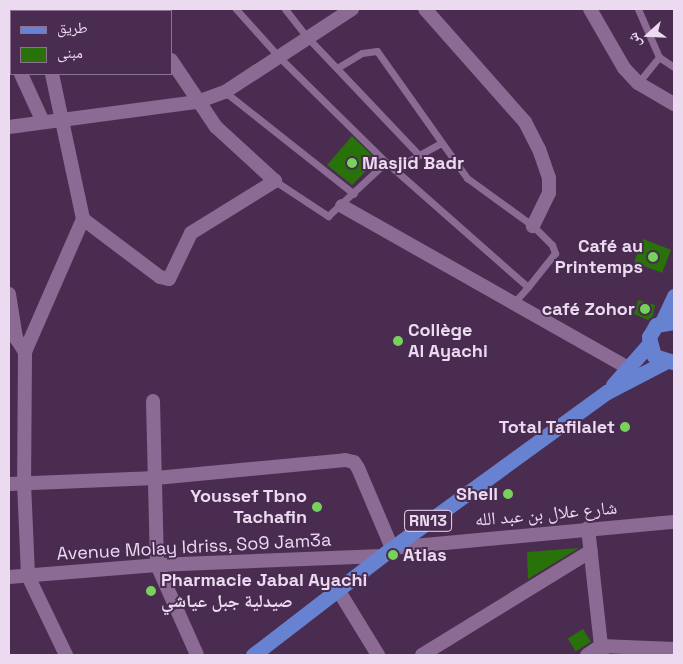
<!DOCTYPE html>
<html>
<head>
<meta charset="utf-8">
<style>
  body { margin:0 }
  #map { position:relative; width:683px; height:664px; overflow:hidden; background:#492c50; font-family:"Space Grotesk","Noto Naskh Arabic",sans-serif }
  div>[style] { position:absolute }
  .building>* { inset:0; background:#297109; transform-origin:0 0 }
  .service>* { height:7px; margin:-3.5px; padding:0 3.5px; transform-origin:3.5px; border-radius:3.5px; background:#8b6b93 }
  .minor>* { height:14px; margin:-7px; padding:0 7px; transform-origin:7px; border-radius:7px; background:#8b6b93 }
  .primary>* { height:15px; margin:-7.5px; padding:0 7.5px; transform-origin:7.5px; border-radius:7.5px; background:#6782d1 }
  .dots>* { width:14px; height:14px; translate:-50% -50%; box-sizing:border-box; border:2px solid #492c50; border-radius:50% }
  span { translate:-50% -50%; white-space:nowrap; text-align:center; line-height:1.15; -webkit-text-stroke:4px #492c50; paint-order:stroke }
  .shield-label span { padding:1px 4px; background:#492c50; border:1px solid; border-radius:4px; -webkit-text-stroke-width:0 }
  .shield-label { font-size:16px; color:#ebdaf0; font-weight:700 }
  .poi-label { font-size:18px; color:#ebdaf0; font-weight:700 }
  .left { translate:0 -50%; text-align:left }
  .right { translate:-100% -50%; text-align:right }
  .street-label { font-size:18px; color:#ebdaf0 }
  .frame { position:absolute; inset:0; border:10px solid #ebdaf0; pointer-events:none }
  .legend { position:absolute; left:10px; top:10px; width:162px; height:65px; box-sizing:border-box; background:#492c50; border:1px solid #8a7290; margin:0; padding:6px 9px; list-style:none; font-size:15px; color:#ebdaf0 }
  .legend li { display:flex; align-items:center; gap:10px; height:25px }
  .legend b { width:25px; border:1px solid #8a7290 }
  .north { position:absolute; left:623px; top:10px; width:50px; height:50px; -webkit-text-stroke:4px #492c50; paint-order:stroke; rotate:250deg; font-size:14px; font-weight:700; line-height:20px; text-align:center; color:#ebdaf0 }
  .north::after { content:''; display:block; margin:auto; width:18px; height:22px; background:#ebdaf0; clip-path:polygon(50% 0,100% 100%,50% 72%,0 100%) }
</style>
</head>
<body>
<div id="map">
  <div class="building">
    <div style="clip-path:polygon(352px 136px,377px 160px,352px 185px,327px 165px)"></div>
    <div style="left:643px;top:239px;width:30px;height:25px;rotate:21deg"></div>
    <div style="clip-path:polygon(638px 300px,655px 305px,653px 316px,648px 320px,634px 314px)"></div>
    <div style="clip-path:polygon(579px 548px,528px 579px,527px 552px)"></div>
    <div style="left:583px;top:629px;width:15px;height:18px;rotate:58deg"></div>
  </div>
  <div class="service">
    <div style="left:236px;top:9px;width:64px;rotate:48.1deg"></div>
    <div style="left:279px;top:57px;width:150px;rotate:44.5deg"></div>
    <div style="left:386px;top:162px;width:189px;rotate:41.4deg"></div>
    <div style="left:528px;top:287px;width:24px;rotate:132deg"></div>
    <div style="left:285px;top:9px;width:37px;rotate:52deg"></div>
    <div style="left:308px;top:38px;width:161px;rotate:46.5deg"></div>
    <div style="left:638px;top:9px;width:52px;rotate:66.4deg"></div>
    <div style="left:659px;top:57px;width:18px;rotate:34deg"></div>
    <div style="left:106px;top:11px;width:4px;rotate:-27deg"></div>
    <div style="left:337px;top:68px;width:29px;rotate:-31deg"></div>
    <div style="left:362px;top:53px;width:15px;rotate:-8deg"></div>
    <div style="left:377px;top:51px;width:156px;rotate:54.7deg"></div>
    <div style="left:467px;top:178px;width:82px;rotate:36deg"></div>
    <div style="left:533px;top:226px;width:27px;rotate:45deg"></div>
    <div style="left:552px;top:245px;width:9px;rotate:69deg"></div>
    <div style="left:555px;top:253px;width:43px;rotate:128.5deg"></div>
    <div style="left:638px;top:83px;width:33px;rotate:-51deg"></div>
    <div style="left:225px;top:92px;width:164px;rotate:38.3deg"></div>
    <div style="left:394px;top:169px;width:54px;rotate:-29deg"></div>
    <div style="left:275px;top:181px;width:64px;rotate:33.4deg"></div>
    <div style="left:328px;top:216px;width:79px;rotate:-43deg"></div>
  </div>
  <div class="minor">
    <div style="left:35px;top:9px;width:2px;rotate:90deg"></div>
    <div style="left:140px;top:9px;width:2px;rotate:63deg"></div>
    <div style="left:425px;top:9px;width:151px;rotate:48.5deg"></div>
    <div style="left:525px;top:122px;width:30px;rotate:63deg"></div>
    <div style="left:539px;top:149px;width:31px;rotate:71deg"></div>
    <div style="left:549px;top:178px;width:15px;rotate:90deg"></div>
    <div style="left:549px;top:193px;width:37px;rotate:116deg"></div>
    <div style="left:590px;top:9px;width:68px;rotate:60deg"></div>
    <div style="left:624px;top:68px;width:21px;rotate:47deg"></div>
    <div style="left:638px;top:83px;width:42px;rotate:30.3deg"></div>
    <div style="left:9px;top:47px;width:6px;rotate:72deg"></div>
    <div style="left:21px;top:74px;width:53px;rotate:65.4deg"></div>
    <div style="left:52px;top:74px;width:148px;rotate:77.9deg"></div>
    <div style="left:83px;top:219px;width:145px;rotate:113.6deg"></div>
    <div style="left:25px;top:352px;width:131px;rotate:90.4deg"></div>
    <div style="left:24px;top:483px;width:93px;rotate:87.5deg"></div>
    <div style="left:28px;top:576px;width:88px;rotate:64.3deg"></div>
    <div style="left:9px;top:127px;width:190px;rotate:-7.6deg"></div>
    <div style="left:197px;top:102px;width:30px;rotate:-20deg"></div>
    <div style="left:225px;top:92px;width:152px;rotate:-33.2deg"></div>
    <div style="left:342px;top:206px;width:329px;rotate:29.5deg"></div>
    <div style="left:83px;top:219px;width:96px;rotate:37deg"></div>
    <div style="left:160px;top:277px;width:9px;rotate:13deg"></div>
    <div style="left:169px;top:279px;width:51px;rotate:-64.4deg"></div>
    <div style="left:191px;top:233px;width:99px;rotate:-31.8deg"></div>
    <div style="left:275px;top:181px;width:80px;rotate:-137.5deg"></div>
    <div style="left:216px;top:127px;width:81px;rotate:-123.9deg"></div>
    <div style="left:9px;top:294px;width:45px;rotate:81deg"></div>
    <div style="left:16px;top:338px;width:17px;rotate:57deg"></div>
    <div style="left:153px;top:401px;width:164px;rotate:88.6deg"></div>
    <div style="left:157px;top:565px;width:98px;rotate:66deg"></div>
    <div style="left:9px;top:484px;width:147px;rotate:-2.3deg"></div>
    <div style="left:156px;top:478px;width:190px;rotate:-5.4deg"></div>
    <div style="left:345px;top:460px;width:9px;rotate:13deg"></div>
    <div style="left:354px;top:462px;width:7px;rotate:56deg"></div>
    <div style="left:358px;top:468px;width:87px;rotate:67deg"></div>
    <div style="left:392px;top:548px;width:283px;rotate:-5.3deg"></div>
    <div style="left:588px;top:528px;width:128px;rotate:83.7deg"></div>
    <div style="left:9px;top:577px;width:148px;rotate:-4.6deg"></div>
    <div style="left:157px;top:565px;width:225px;rotate:-2.3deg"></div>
    <div style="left:337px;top:588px;width:79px;rotate:58.5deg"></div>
    <div style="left:422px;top:655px;width:198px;rotate:-31.6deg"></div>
    <div style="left:587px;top:655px;width:17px;rotate:-33deg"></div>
    <div style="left:601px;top:646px;width:73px;rotate:2.4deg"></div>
  </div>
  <div class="primary">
    <div style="left:662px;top:322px;width:29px;rotate:-65deg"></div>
    <div style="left:673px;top:362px;width:20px;rotate:-162deg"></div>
    <div style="left:654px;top:356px;width:20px;rotate:-105deg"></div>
    <div style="left:649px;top:337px;width:14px;rotate:-60deg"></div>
    <div style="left:656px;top:325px;width:18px;rotate:-9deg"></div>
    <div style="left:613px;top:385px;width:55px;rotate:-48.7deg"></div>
    <div style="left:253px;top:655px;width:175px;rotate:-37.6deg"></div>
    <div style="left:392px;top:548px;width:266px;rotate:-36deg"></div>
    <div style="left:607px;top:392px;width:65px;rotate:-27.3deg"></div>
  </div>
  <div class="dots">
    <div style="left:352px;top:163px;background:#76d25a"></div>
    <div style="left:653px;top:257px;background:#76d25a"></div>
    <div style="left:645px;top:309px;background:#76d25a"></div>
    <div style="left:398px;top:341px;background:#76d25a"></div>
    <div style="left:625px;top:427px;background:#76d25a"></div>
    <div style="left:508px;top:494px;background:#76d25a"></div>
    <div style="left:317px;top:507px;background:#76d25a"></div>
    <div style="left:393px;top:555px;background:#76d25a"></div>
    <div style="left:151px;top:591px;background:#76d25a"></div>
  </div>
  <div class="shield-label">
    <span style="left:428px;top:521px">RN13</span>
  </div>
  <div class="poi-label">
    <span class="left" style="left:362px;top:163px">Masjid Badr</span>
    <span class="right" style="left:643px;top:257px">Café au<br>Printemps</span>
    <span class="right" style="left:635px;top:309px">café Zohor</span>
    <span class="left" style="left:408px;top:341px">Collège<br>Al Ayachi</span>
    <span class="right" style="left:615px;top:427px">Total Tafilalet</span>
    <span class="right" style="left:498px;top:494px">Shell</span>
    <span class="right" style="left:307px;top:507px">Youssef Tbno<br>Tachafin</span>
    <span class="left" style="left:403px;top:555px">Atlas</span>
    <span class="left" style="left:161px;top:591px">Pharmacie Jabal Ayachi<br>صيدلية جبل عياشي</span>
  </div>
  <div class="street-label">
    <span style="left:546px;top:514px;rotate:-5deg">شارع علال بن عبد الله</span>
    <span style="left:194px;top:547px;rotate:-3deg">Avenue Molay Idriss, So9 Jam3a</span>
  </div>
  <div class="frame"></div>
  <ul class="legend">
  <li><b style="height:6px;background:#6782d1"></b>طريق</li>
  <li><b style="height:14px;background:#297109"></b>مبنى</li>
  </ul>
  <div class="north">ش</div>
</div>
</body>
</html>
